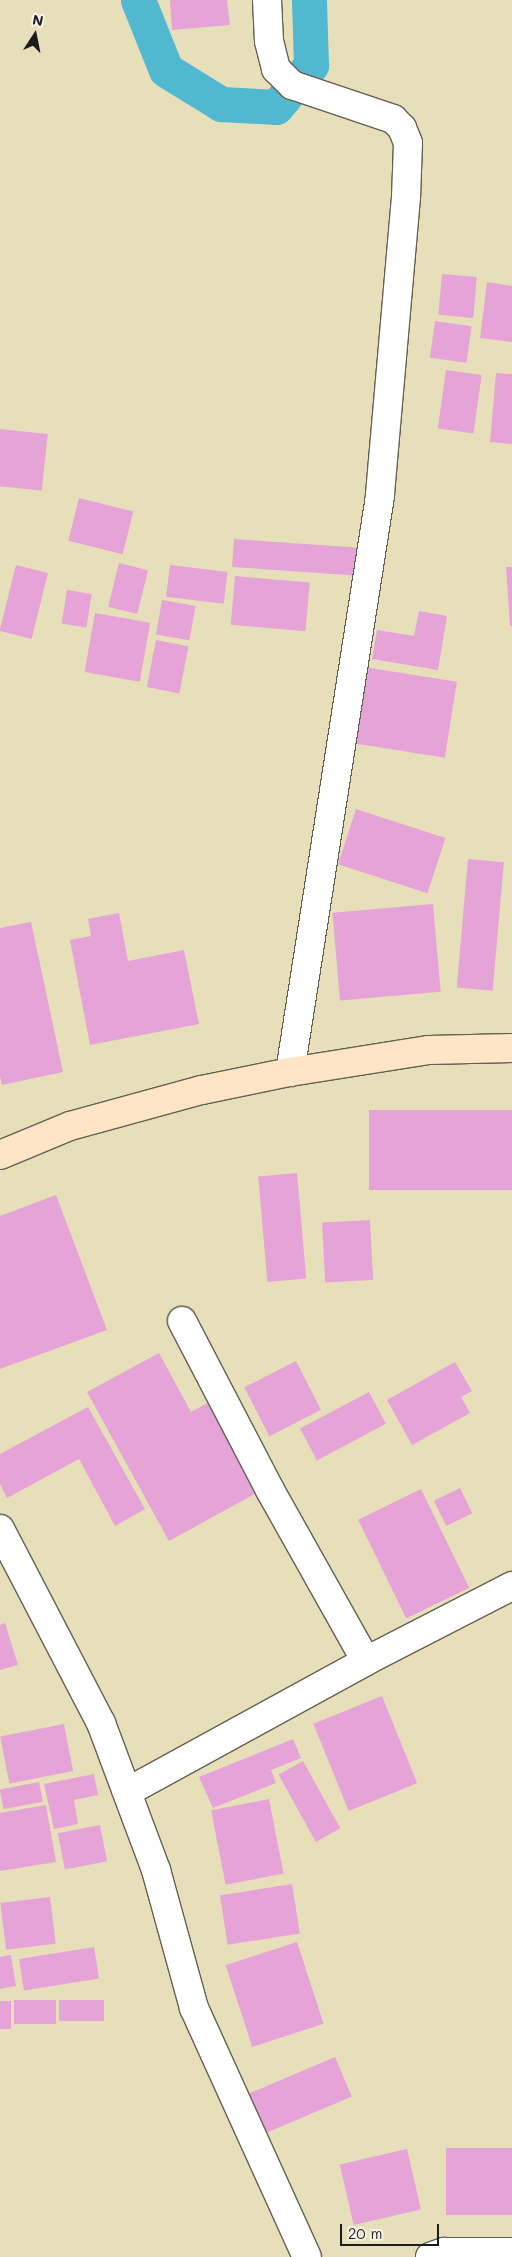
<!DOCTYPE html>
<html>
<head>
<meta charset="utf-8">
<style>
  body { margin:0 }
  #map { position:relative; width:512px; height:2257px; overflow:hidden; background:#e7dfb9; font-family:Mali,sans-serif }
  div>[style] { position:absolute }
  .canal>* { height:35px; margin:-17.5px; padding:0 17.5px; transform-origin:17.5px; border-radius:17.5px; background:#51b9cf }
  .building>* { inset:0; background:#e6a3d7; transform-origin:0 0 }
  .roads { filter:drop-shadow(1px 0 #636053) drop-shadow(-1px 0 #636053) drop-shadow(0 1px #636053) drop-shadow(0 -1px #636053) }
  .minor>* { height:28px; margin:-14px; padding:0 14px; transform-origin:14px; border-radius:14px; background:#fff }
  .secondary>* { height:28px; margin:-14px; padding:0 14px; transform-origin:14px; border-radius:14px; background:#fde5c5 }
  span { translate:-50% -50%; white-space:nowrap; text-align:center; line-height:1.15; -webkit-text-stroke:4px #f7f3e8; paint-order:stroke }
  .north { position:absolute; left:10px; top:10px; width:50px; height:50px; -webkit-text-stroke:4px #f7f3e8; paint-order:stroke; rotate:11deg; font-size:14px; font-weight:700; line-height:20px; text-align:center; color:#1c1c1c }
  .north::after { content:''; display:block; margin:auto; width:18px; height:22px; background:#1c1c1c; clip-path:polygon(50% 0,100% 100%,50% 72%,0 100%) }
  .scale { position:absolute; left:340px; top:2224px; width:99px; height:22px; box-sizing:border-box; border:2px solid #1c1c1c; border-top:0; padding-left:6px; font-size:15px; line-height:18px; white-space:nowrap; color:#1c1c1c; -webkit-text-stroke:4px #f7f3e8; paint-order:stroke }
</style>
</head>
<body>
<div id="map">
  <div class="canal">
    <div style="left:138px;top:0;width:75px;rotate:68.2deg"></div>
    <div style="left:166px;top:70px;width:65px;rotate:31.7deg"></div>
    <div style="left:221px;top:104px;width:55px;rotate:3.1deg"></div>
    <div style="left:276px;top:107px;width:55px;rotate:-50.2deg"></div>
    <div style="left:311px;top:65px;width:65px;rotate:-91.8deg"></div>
  </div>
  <div class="building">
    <div style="clip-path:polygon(170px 0,227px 0,230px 25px,172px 30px)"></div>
    <div style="left:442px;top:274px;width:35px;height:41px;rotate:5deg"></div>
    <div style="clip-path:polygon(487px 282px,512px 286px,512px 342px,480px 338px)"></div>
    <div style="left:435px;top:321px;width:37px;height:37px;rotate:8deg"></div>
    <div style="left:446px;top:370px;width:36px;height:59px;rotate:8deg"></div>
    <div style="clip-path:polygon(496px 373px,512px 374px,512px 444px,490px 442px)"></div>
    <div style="left:0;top:429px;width:48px;height:57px;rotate:6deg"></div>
    <div style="left:79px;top:498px;width:56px;height:44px;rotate:14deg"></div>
    <div style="left:234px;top:539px;width:126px;height:28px;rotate:4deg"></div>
    <div style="left:119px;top:563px;width:30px;height:45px;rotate:14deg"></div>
    <div style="left:16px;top:565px;width:33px;height:68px;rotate:14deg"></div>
    <div style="left:170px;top:565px;width:58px;height:32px;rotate:7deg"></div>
    <div style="clip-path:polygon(506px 567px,512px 567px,512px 626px,510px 626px)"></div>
    <div style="left:235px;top:576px;width:75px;height:49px;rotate:5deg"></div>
    <div style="left:67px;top:590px;width:25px;height:34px;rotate:9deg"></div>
    <div style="left:162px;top:600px;width:34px;height:35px;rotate:10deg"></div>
    <div style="clip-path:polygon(419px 611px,447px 616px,438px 670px,372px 659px,377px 630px,414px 636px)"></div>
    <div style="left:95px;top:613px;width:56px;height:60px;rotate:10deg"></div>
    <div style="left:156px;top:640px;width:33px;height:48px;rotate:11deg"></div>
    <div style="left:364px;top:667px;width:94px;height:77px;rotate:9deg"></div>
    <div style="left:356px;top:809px;width:94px;height:58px;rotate:18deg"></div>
    <div style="left:468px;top:859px;width:36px;height:129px;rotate:5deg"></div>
    <div style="left:433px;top:904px;width:88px;height:101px;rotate:85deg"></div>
    <div style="clip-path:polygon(119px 913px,128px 961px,184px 950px,199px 1024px,90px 1045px,70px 940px,91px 936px,88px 919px)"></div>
    <div style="clip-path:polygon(31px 922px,63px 1072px,2px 1085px,0 1076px,0 928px)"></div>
    <div style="left:512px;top:1110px;width:80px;height:143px;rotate:90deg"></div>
    <div style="left:297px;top:1173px;width:106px;height:39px;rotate:85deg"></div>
    <div style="clip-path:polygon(56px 1195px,107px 1330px,0 1369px,0 1216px)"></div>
    <div style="left:370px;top:1220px;width:60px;height:48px;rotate:87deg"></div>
    <div style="clip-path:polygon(159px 1353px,191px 1412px,213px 1400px,262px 1490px,169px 1541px,87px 1392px)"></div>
    <div style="left:296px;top:1361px;width:55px;height:58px;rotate:63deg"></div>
    <div style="clip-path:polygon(455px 1362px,472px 1391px,461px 1397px,470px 1413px,412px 1445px,387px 1400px)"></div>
    <div style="left:369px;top:1392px;width:36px;height:78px;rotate:62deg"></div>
    <div style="clip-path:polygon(88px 1407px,145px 1509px,115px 1526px,79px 1459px,7px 1498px,0 1484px,0 1454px)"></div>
    <div style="left:460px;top:1488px;width:28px;height:29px;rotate:64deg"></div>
    <div style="left:421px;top:1489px;width:110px;height:70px;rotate:64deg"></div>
    <div style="clip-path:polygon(5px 1623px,18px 1665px,0 1670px,0 1625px)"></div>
    <div style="left:382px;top:1696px;width:94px;height:74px;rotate:68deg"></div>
    <div style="left:64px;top:1724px;width:48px;height:65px;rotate:79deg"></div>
    <div style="clip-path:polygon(293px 1739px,301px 1758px,271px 1770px,276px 1783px,213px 1808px,199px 1777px)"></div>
    <div style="left:303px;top:1761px;width:77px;height:28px;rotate:61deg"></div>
    <div style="clip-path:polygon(94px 1774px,98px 1795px,74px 1800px,78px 1824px,54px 1829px,44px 1784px)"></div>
    <div style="left:39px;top:1782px;width:20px;height:40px;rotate:79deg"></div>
    <div style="left:269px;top:1799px;width:76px;height:59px;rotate:79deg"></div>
    <div style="clip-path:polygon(46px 1805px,56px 1862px,0 1871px,0 1813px)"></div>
    <div style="left:100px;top:1825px;width:37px;height:43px;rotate:79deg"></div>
    <div style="left:292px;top:1884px;width:50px;height:73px;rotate:81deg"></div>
    <div style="left:50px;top:1897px;width:47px;height:50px;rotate:83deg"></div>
    <div style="left:297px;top:1942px;width:86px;height:75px;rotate:72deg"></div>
    <div style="left:94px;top:1947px;width:32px;height:76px;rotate:81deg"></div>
    <div style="clip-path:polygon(11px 1955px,16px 1986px,0 1989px,0 1957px)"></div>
    <div style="left:56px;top:2000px;width:24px;height:42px;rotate:90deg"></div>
    <div style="left:59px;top:2000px;width:45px;height:21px"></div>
    <div style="left:11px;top:2001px;width:28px;height:11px;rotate:90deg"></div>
    <div style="left:335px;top:2057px;width:43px;height:97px;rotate:67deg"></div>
    <div style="left:512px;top:2148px;width:67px;height:66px;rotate:90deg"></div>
    <div style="left:407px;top:2149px;width:62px;height:69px;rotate:77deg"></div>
  </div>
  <div class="roads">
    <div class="minor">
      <div style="left:267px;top:0;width:41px;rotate:87.2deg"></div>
      <div style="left:269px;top:41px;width:29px;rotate:76deg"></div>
      <div style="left:276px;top:69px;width:23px;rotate:45deg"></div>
      <div style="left:292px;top:85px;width:107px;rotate:18.6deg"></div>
      <div style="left:393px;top:119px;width:13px;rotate:45deg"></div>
      <div style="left:402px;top:128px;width:16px;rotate:68deg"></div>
      <div style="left:408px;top:143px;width:54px;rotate:92.1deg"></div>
      <div style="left:406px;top:197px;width:300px;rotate:95deg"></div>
      <div style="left:380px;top:496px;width:583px;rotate:98.88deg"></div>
      <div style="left:182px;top:1321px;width:191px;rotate:62.5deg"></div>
      <div style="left:270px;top:1490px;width:196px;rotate:60.7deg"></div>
      <div style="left:0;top:1529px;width:219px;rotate:62.5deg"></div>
      <div style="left:101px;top:1723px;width:157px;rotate:69.5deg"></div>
      <div style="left:156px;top:1870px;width:143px;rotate:74.6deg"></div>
      <div style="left:194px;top:2008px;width:273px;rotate:65.6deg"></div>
      <div style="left:127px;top:1792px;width:273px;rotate:-28.7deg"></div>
      <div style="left:366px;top:1661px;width:164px;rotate:-27.2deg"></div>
      <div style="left:430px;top:2257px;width:15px;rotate:-20deg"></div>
      <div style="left:444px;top:2252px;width:68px"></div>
    </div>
    <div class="secondary">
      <div style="left:0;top:1155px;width:76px;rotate:-22.5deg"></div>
      <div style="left:70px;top:1126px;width:137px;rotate:-15.3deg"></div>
      <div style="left:202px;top:1090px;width:90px;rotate:-11.6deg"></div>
      <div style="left:290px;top:1072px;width:141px;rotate:-9deg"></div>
      <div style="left:429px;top:1050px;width:83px;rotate:-1.4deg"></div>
    </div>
  </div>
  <div class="north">N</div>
  <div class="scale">20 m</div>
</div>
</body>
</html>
